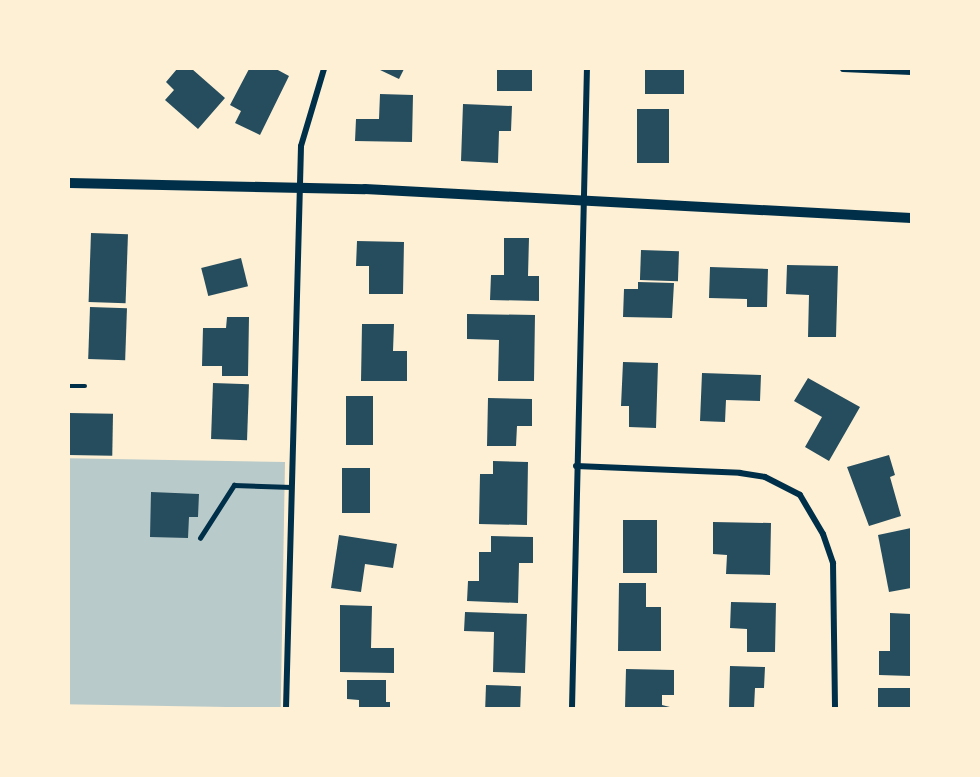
<!DOCTYPE html>
<html>
<head>
<meta charset="utf-8">
<style>
  body { margin:0 }
  #map { position:relative; width:980px; height:777px; overflow:hidden; background:#fdf0d5; font-family:Commissioner,sans-serif }
  div>[style] { position:absolute }
  .green>* { inset:0; background:#b9caca; transform-origin:0 0 }
  .building>* { inset:0; background:#264d5e; transform-origin:0 0 }
  .service>* { height:4.5px; margin:-2.25px; padding:0 2.25px; transform-origin:2.25px; border-radius:2.25px; background:#003049 }
  .minor>* { height:6px; margin:-3px; padding:0 3px; transform-origin:3px; border-radius:3px; background:#003049 }
  .tertiary>* { height:10px; margin:-5px; padding:0 5px; transform-origin:5px; border-radius:5px; background:#003049 }
  span { translate:-50% -50%; white-space:nowrap; text-align:center; line-height:1.15; -webkit-text-stroke:6px #fdf0d5; paint-order:stroke }
  .frame { position:absolute; inset:0; border:70px solid #fdf0d5; pointer-events:none }
</style>
</head>
<body>
<div id="map">
  <div class="green">
    <div style="left:285px;top:462px;width:246px;height:216px;rotate:91deg"></div>
  </div>
  <div class="building">
    <div style="clip-path:polygon(177px 69px,192px 69px,225px 98px,198px 129px,165px 100px,174px 90px,166px 82px)"></div>
    <div style="clip-path:polygon(249px 69px,276px 69px,289px 76px,260px 135px,235px 123px,241px 111px,230px 105px)"></div>
    <div style="clip-path:polygon(378px 69px,404px 69px,399px 79px)"></div>
    <div style="left:497px;top:69px;width:35px;height:22px"></div>
    <div style="left:645px;top:69px;width:39px;height:25px"></div>
    <div style="clip-path:polygon(380px 94px,413px 95px,412px 142px,355px 141px,356px 119px,379px 119px)"></div>
    <div style="clip-path:polygon(463px 104px,512px 106px,511px 131px,499px 131px,498px 163px,461px 161px)"></div>
    <div style="left:637px;top:109px;width:32px;height:54px"></div>
    <div style="left:91px;top:233px;width:37px;height:69px;rotate:2deg"></div>
    <div style="clip-path:polygon(504px 238px,529px 238px,528px 276px,539px 276px,539px 301px,490px 300px,491px 275px,504px 275px)"></div>
    <div style="clip-path:polygon(357px 241px,404px 242px,403px 294px,369px 294px,369px 266px,356px 266px)"></div>
    <div style="left:641px;top:250px;width:38px;height:30px;rotate:2deg"></div>
    <div style="left:241px;top:258px;width:29px;height:41px;rotate:76deg"></div>
    <div style="clip-path:polygon(787px 265px,838px 266px,836px 337px,808px 337px,809px 295px,786px 294px)"></div>
    <div style="clip-path:polygon(710px 267px,768px 269px,767px 307px,747px 307px,747px 299px,709px 298px)"></div>
    <div style="clip-path:polygon(638px 282px,674px 283px,672px 318px,623px 317px,624px 289px,638px 289px)"></div>
    <div style="left:90px;top:307px;width:37px;height:52px;rotate:2deg"></div>
    <div style="clip-path:polygon(467px 314px,535px 315px,534px 381px,498px 381px,499px 340px,467px 339px)"></div>
    <div style="clip-path:polygon(227px 317px,249px 317px,248px 376px,222px 376px,222px 366px,202px 366px,203px 328px,226px 328px)"></div>
    <div style="clip-path:polygon(362px 324px,394px 324px,393px 351px,407px 351px,407px 381px,361px 381px)"></div>
    <div style="clip-path:polygon(623px 362px,658px 363px,656px 428px,629px 427px,629px 406px,621px 406px)"></div>
    <div style="clip-path:polygon(702px 373px,761px 375px,760px 401px,726px 400px,725px 422px,700px 421px)"></div>
    <div style="clip-path:polygon(808px 378px,860px 407px,829px 461px,805px 447px,822px 417px,794px 401px)"></div>
    <div style="left:213px;top:383px;width:36px;height:56px;rotate:2deg"></div>
    <div style="left:346px;top:396px;width:27px;height:49px"></div>
    <div style="clip-path:polygon(488px 398px,532px 399px,532px 426px,517px 426px,516px 446px,487px 446px)"></div>
    <div style="left:69px;top:413px;width:44px;height:42px;rotate:1deg"></div>
    <div style="clip-path:polygon(889px 455px,895px 475px,890px 477px,901px 516px,869px 526px,847px 467px)"></div>
    <div style="clip-path:polygon(493px 461px,528px 462px,527px 525px,479px 524px,480px 474px,493px 474px)"></div>
    <div style="left:342px;top:468px;width:28px;height:45px"></div>
    <div style="clip-path:polygon(151px 492px,199px 494px,198px 517px,189px 517px,188px 538px,150px 537px)"></div>
    <div style="left:623px;top:520px;width:34px;height:53px"></div>
    <div style="clip-path:polygon(713px 522px,771px 523px,770px 575px,726px 574px,727px 555px,713px 554px)"></div>
    <div style="clip-path:polygon(911px 528px,911px 588px,889px 592px,878px 535px)"></div>
    <div style="clip-path:polygon(339px 535px,397px 544px,393px 568px,365px 564px,361px 592px,331px 588px)"></div>
    <div style="clip-path:polygon(491px 536px,533px 537px,533px 563px,519px 563px,518px 603px,467px 601px,468px 581px,479px 581px,479px 552px,491px 552px)"></div>
    <div style="clip-path:polygon(619px 583px,646px 583px,646px 607px,661px 607px,661px 651px,618px 651px)"></div>
    <div style="clip-path:polygon(731px 602px,776px 603px,775px 652px,747px 652px,747px 629px,730px 628px)"></div>
    <div style="clip-path:polygon(340px 605px,372px 606px,371px 648px,394px 648px,394px 673px,340px 672px)"></div>
    <div style="clip-path:polygon(465px 612px,527px 614px,525px 673px,493px 672px,494px 632px,464px 631px)"></div>
    <div style="clip-path:polygon(890px 613px,911px 614px,911px 676px,879px 675px,879px 651px,890px 651px)"></div>
    <div style="clip-path:polygon(730px 666px,765px 667px,764px 688px,755px 688px,754px 708px,729px 708px)"></div>
    <div style="clip-path:polygon(626px 669px,674px 670px,674px 695px,662px 695px,662px 705px,674px 708px,625px 708px)"></div>
    <div style="clip-path:polygon(347px 680px,386px 680px,386px 702px,390px 702px,390px 708px,359px 708px,359px 700px,347px 699px)"></div>
    <div style="left:486px;top:685px;width:35px;height:23px;rotate:2deg"></div>
    <div style="left:878px;top:688px;width:33px;height:20px"></div>
  </div>
  <div class="service">
    <div style="left:69px;top:386px;width:16px"></div>
    <div style="left:200px;top:538px;width:63px;rotate:-57.3deg"></div>
    <div style="left:234px;top:485px;width:57px;rotate:2deg"></div>
  </div>
  <div class="minor">
    <div style="left:843px;top:69px;width:68px;rotate:2.5deg"></div>
    <div style="left:576px;top:466px;width:164px;rotate:2.4deg"></div>
    <div style="left:740px;top:473px;width:25px;rotate:9deg"></div>
    <div style="left:765px;top:477px;width:39px;rotate:27deg"></div>
    <div style="left:800px;top:495px;width:45px;rotate:59.5deg"></div>
    <div style="left:823px;top:534px;width:31px;rotate:71deg"></div>
    <div style="left:833px;top:563px;width:145px;rotate:89.2deg"></div>
    <div style="left:286px;top:708px;width:562px;rotate:-88.47deg"></div>
    <div style="left:301px;top:146px;width:80px;rotate:-73.4deg"></div>
    <div style="left:572px;top:708px;width:639px;rotate:-88.66deg"></div>
  </div>
  <div class="tertiary">
    <div style="left:69px;top:183px;width:296px;rotate:1.2deg"></div>
    <div style="left:365px;top:189px;width:547px;rotate:3.04deg"></div>
  </div>
  <div class="frame"></div>
</div>
</body>
</html>
